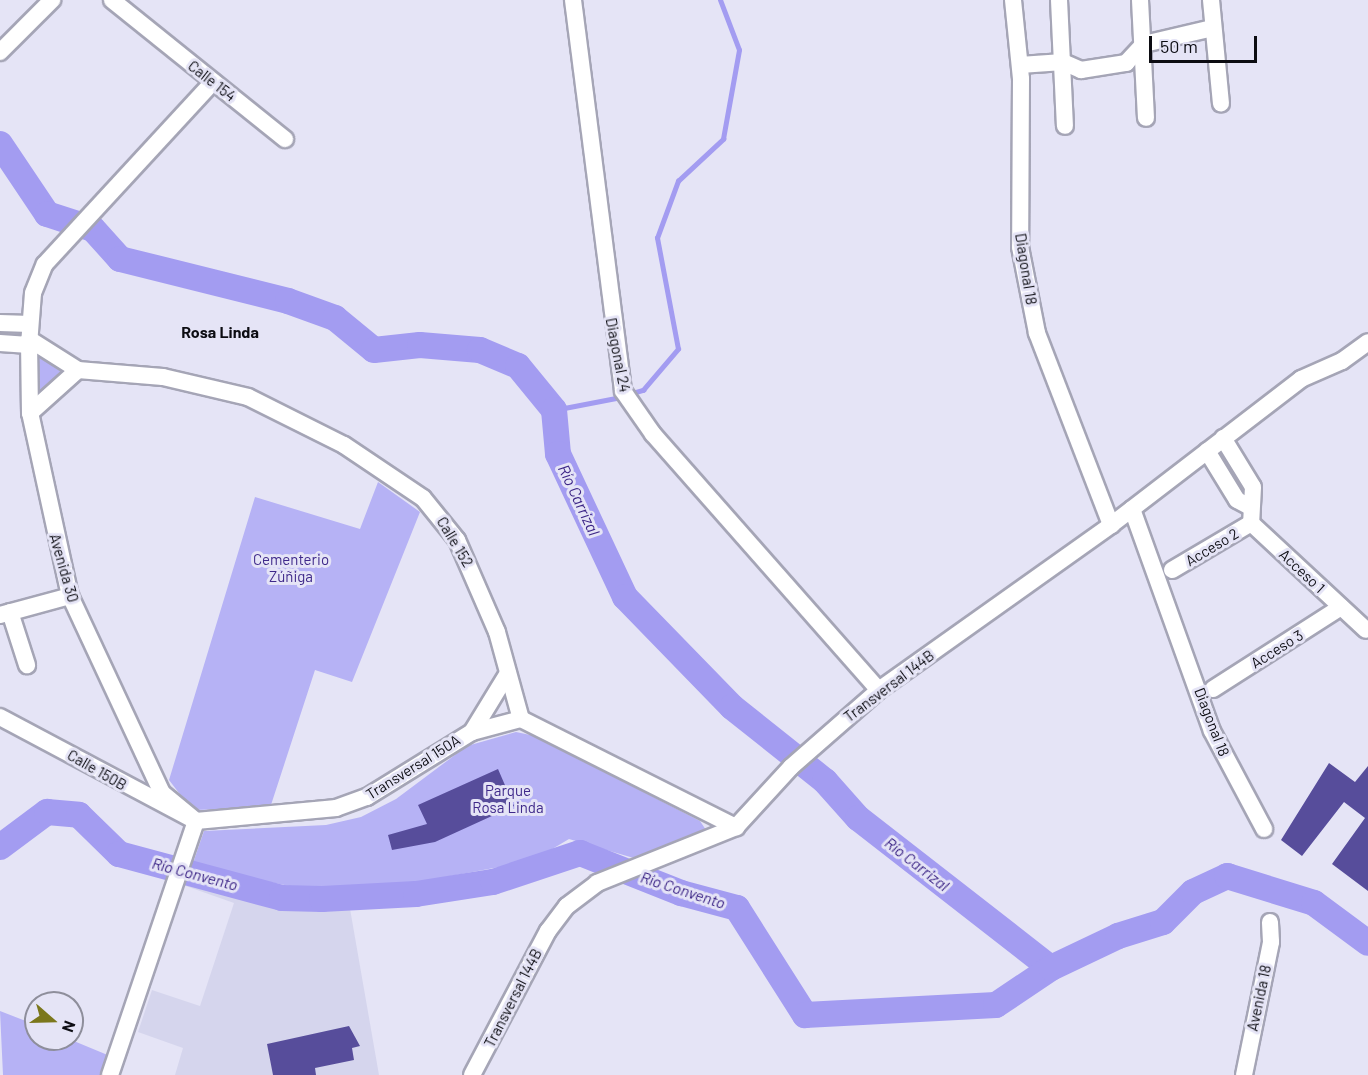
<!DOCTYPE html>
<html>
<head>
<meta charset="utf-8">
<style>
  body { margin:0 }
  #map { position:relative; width:1368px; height:1075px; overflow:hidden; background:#e5e4f6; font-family:Barlow,sans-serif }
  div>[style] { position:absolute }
  .built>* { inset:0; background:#d5d5ed }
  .green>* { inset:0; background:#b6b2f5 }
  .stream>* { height:4.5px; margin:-2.25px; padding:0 2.25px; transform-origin:2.25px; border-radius:2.25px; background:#a39cf1 }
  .river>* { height:26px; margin:-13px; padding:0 13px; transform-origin:13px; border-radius:13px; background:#a39cf1 }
  .building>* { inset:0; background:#574d9b }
  .roads { filter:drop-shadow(2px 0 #a5a5b6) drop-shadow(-2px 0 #a5a5b6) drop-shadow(0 2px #a5a5b6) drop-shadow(0 -2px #a5a5b6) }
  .minor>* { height:16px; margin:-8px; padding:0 8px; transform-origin:8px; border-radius:8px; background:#fff }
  span { translate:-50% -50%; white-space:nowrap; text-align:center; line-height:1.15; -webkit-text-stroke:6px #e5e4f6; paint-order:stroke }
  .street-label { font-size:15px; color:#0c0c12 }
  .park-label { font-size:15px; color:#3f298a }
  .neighbourhood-label { font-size:16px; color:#0c0c12; font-weight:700 }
  .water-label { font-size:16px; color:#3c2586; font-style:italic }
  .north { position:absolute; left:24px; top:991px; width:60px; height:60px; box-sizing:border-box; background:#e5e4f6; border:2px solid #8e8e9b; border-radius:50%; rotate:110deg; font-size:16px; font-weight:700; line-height:24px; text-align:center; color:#0c0c12 }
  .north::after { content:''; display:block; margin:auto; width:21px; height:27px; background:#7b771c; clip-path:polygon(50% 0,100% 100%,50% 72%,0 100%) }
  .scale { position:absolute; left:1149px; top:36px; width:108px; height:27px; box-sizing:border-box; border:3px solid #0c0c12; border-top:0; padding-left:8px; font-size:18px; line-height:21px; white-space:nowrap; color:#0c0c12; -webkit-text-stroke:4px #e5e4f6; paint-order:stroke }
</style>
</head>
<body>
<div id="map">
  <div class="built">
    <div style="clip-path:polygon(186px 877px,295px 906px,349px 903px,379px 1075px,175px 1075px,183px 1048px,138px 1032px,152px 990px,200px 1006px,234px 903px,183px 885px)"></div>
  </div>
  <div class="green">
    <div style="clip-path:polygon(34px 348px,69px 371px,34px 401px)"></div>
    <div style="clip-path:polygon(378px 482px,420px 512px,352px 682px,315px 670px,270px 808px,192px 810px,169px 780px,255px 497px,360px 529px)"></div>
    <div style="clip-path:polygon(516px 732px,535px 736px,700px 821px,706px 830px,637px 859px,569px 839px,532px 861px,386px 888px,314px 891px,192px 866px,204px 831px,326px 825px,361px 817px,396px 799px,467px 746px)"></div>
    <div style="clip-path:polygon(0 1011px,36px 1025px,36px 1039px,69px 1039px,110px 1056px,102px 1075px,3px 1075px)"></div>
  </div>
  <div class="stream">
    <div style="left:629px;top:394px;width:15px;rotate:-16deg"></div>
    <div style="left:643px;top:390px;width:54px;rotate:-49.5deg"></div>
    <div style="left:678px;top:349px;width:113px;rotate:-100.7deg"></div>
    <div style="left:657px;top:238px;width:61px;rotate:-69.8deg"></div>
    <div style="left:678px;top:181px;width:62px;rotate:-43deg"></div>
    <div style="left:723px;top:139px;width:90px;rotate:-79.8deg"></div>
    <div style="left:739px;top:50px;width:53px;rotate:-110.8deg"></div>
    <div style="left:554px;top:410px;width:68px;rotate:-11deg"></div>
  </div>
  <div class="river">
    <div style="left:0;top:144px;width:84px;rotate:56.1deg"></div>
    <div style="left:47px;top:214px;width:48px;rotate:18.1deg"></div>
    <div style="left:93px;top:229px;width:40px;rotate:48deg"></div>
    <div style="left:120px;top:259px;width:173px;rotate:14deg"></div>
    <div style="left:288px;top:301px;width:50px;rotate:19.9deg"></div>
    <div style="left:335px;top:318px;width:50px;rotate:39.4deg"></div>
    <div style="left:374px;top:350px;width:46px;rotate:-6.2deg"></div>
    <div style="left:420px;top:345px;width:60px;rotate:4.8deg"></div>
    <div style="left:480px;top:350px;width:41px;rotate:22.8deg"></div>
    <div style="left:518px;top:366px;width:57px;rotate:50.7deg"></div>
    <div style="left:554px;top:410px;width:44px;rotate:84.8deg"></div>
    <div style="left:558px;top:454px;width:158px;rotate:64.9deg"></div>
    <div style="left:625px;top:597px;width:153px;rotate:45.8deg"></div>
    <div style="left:732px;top:707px;width:119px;rotate:38.5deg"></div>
    <div style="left:825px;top:781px;width:50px;rotate:48.3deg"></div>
    <div style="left:858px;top:818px;width:244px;rotate:37.9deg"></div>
    <div style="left:0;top:847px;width:59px;rotate:-36.7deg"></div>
    <div style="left:47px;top:812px;width:32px;rotate:5deg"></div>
    <div style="left:79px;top:815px;width:56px;rotate:44.3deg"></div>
    <div style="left:119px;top:854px;width:169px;rotate:15.1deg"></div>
    <div style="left:282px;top:898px;width:40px;rotate:1.4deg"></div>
    <div style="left:322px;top:899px;width:94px;rotate:-3deg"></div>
    <div style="left:416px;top:894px;width:78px;rotate:-8.9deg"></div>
    <div style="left:493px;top:882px;width:92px;rotate:-18.4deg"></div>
    <div style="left:580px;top:853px;width:109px;rotate:21.6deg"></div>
    <div style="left:681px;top:893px;width:58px;rotate:15deg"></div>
    <div style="left:737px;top:908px;width:127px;rotate:57.6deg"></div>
    <div style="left:805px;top:1015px;width:191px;rotate:-3deg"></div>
    <div style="left:996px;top:1005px;width:66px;rotate:-33.9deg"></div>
    <div style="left:1051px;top:968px;width:74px;rotate:-25.5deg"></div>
    <div style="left:1118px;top:936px;width:47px;rotate:-17.3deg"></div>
    <div style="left:1163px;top:922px;width:42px;rotate:-45deg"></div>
    <div style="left:1193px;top:892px;width:38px;rotate:-25deg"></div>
    <div style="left:1227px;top:876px;width:91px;rotate:17.2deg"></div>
    <div style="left:1314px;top:903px;width:67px;rotate:36.5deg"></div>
  </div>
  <div class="building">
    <div style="clip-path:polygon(1329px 763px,1355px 782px,1368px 766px,1368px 891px,1332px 864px,1365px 818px,1344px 802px,1302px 856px,1281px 840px)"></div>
    <div style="clip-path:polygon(498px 769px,514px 806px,435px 842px,392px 850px,388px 835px,427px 824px,418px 805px)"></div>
    <div style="clip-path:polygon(349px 1026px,360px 1046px,352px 1048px,354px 1060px,315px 1068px,316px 1075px,273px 1075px,267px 1044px)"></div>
  </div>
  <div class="roads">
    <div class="minor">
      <div style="left:112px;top:0;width:222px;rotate:38.8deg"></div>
      <div style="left:573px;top:0;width:394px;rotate:82.7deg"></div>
      <div style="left:623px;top:391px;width:52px;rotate:55.1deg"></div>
      <div style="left:653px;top:434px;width:341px;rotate:48.6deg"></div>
      <div style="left:1013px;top:0;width:79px;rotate:84.2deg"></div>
      <div style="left:1021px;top:79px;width:168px;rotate:90.3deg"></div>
      <div style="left:1020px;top:247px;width:88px;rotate:78.8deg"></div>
      <div style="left:1037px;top:333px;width:206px;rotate:68.9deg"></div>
      <div style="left:1059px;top:0;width:126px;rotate:87.3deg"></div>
      <div style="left:1140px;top:0;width:118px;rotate:87.1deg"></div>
      <div style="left:1211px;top:0;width:104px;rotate:84.5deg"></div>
      <div style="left:0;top:52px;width:74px;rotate:-45deg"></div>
      <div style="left:1020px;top:65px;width:43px;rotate:-4deg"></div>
      <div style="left:1063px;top:62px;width:20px;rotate:24deg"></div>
      <div style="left:1081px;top:70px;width:46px;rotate:-8.8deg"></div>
      <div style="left:1126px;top:63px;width:26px;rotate:-47deg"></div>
      <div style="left:1144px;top:44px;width:71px;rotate:-13.1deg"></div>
      <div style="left:0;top:323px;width:30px;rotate:2deg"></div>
      <div style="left:29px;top:339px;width:58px;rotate:32.3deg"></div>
      <div style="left:0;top:343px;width:29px;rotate:4deg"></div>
      <div style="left:30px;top:413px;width:64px;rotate:-41.9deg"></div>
      <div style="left:78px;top:370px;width:85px;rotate:4.7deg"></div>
      <div style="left:163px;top:377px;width:87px;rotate:13.2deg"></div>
      <div style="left:248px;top:397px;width:107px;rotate:26.6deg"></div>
      <div style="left:344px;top:445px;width:95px;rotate:33.9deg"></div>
      <div style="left:423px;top:498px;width:54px;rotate:51deg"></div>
      <div style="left:457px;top:540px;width:100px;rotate:66.5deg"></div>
      <div style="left:497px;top:632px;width:90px;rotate:74.6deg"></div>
      <div style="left:521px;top:719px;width:241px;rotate:26.7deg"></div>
      <div style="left:1223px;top:438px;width:57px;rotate:58.5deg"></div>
      <div style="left:1253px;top:487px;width:36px;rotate:93deg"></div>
      <div style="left:1251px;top:523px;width:157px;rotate:42.9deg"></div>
      <div style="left:1207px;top:451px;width:57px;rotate:58.5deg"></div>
      <div style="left:1237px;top:500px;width:15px;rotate:28deg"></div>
      <div style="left:1132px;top:509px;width:236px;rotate:70.2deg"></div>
      <div style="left:1212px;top:731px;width:111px;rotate:62deg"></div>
      <div style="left:1172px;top:570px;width:92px;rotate:-30.7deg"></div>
      <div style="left:10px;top:612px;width:56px;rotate:72.2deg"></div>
      <div style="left:0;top:615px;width:73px;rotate:-15.2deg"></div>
      <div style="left:1213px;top:689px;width:152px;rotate:-32.6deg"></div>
      <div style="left:0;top:717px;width:222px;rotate:28deg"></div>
      <div style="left:196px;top:821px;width:141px;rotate:-5.3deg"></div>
      <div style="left:336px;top:808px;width:33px;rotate:-20deg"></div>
      <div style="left:367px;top:797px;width:123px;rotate:-31.8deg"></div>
      <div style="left:472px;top:732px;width:51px;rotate:-14.9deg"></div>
      <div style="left:472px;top:732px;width:69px;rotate:-58.6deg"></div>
      <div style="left:196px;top:821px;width:44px;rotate:-140.5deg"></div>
      <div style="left:162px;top:793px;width:217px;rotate:-115deg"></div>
      <div style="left:70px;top:596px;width:187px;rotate:-102.3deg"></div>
      <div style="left:30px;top:413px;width:68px;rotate:-90.8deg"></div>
      <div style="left:29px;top:345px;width:52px;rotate:-85.6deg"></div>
      <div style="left:33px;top:293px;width:31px;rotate:-68deg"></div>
      <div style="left:45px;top:264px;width:248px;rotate:-47.3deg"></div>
      <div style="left:110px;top:1075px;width:268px;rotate:-71.3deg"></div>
      <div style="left:472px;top:1075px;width:163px;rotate:-62.2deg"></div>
      <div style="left:548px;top:931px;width:31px;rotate:-53deg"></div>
      <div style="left:567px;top:906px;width:38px;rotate:-37deg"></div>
      <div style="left:597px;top:883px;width:150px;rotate:-21.9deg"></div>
      <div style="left:736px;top:827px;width:81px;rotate:-47.5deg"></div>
      <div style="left:791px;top:767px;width:117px;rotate:-41.2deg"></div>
      <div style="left:879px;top:690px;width:285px;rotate:-35.4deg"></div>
      <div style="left:1111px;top:525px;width:240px;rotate:-37.5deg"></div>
      <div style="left:1301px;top:379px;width:45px;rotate:-23.7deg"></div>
      <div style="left:1342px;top:361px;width:32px;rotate:-36deg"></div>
      <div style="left:1244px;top:1075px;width:136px;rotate:-78.5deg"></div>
      <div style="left:1271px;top:942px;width:20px;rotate:-93deg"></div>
    </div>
  </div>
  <div class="street-label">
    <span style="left:212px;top:81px;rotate:38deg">Calle 154</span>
    <span style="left:1026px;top:269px;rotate:81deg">Diagonal 18</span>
    <span style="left:618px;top:355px;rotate:79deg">Diagonal 24</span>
    <span style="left:455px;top:542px;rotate:59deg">Calle 152</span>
    <span style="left:1212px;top:547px;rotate:-31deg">Acceso 2</span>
    <span style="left:64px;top:568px;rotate:74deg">Avenida 30</span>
    <span style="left:1302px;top:571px;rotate:43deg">Acceso 1</span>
    <span style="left:1277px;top:649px;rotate:-32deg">Acceso 3</span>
    <span style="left:889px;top:686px;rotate:-37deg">Transversal 144B</span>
    <span style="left:1212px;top:722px;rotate:69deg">Diagonal 18</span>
    <span style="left:413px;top:767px;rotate:-32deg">Transversal 150A</span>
    <span style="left:97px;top:770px;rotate:30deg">Calle 150B</span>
    <span style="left:513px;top:998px;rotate:-63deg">Transversal 144B</span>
    <span style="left:1259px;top:998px;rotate:-78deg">Avenida 18</span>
  </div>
  <div class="park-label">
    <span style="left:291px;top:568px">Cementerio<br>Zúñiga</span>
    <span style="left:508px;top:799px">Parque<br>Rosa Linda</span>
  </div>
  <div class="neighbourhood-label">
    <span style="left:220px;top:332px">Rosa Linda</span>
  </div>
  <div class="water-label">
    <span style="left:579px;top:500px;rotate:65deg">Río Carrizal</span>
    <span style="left:917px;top:864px;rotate:38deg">Río Carrizal</span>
    <span style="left:195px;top:874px;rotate:15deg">Río Convento</span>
    <span style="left:683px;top:890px;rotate:18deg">Río Convento</span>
  </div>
  <div class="north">N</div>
  <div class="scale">50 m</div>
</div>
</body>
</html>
